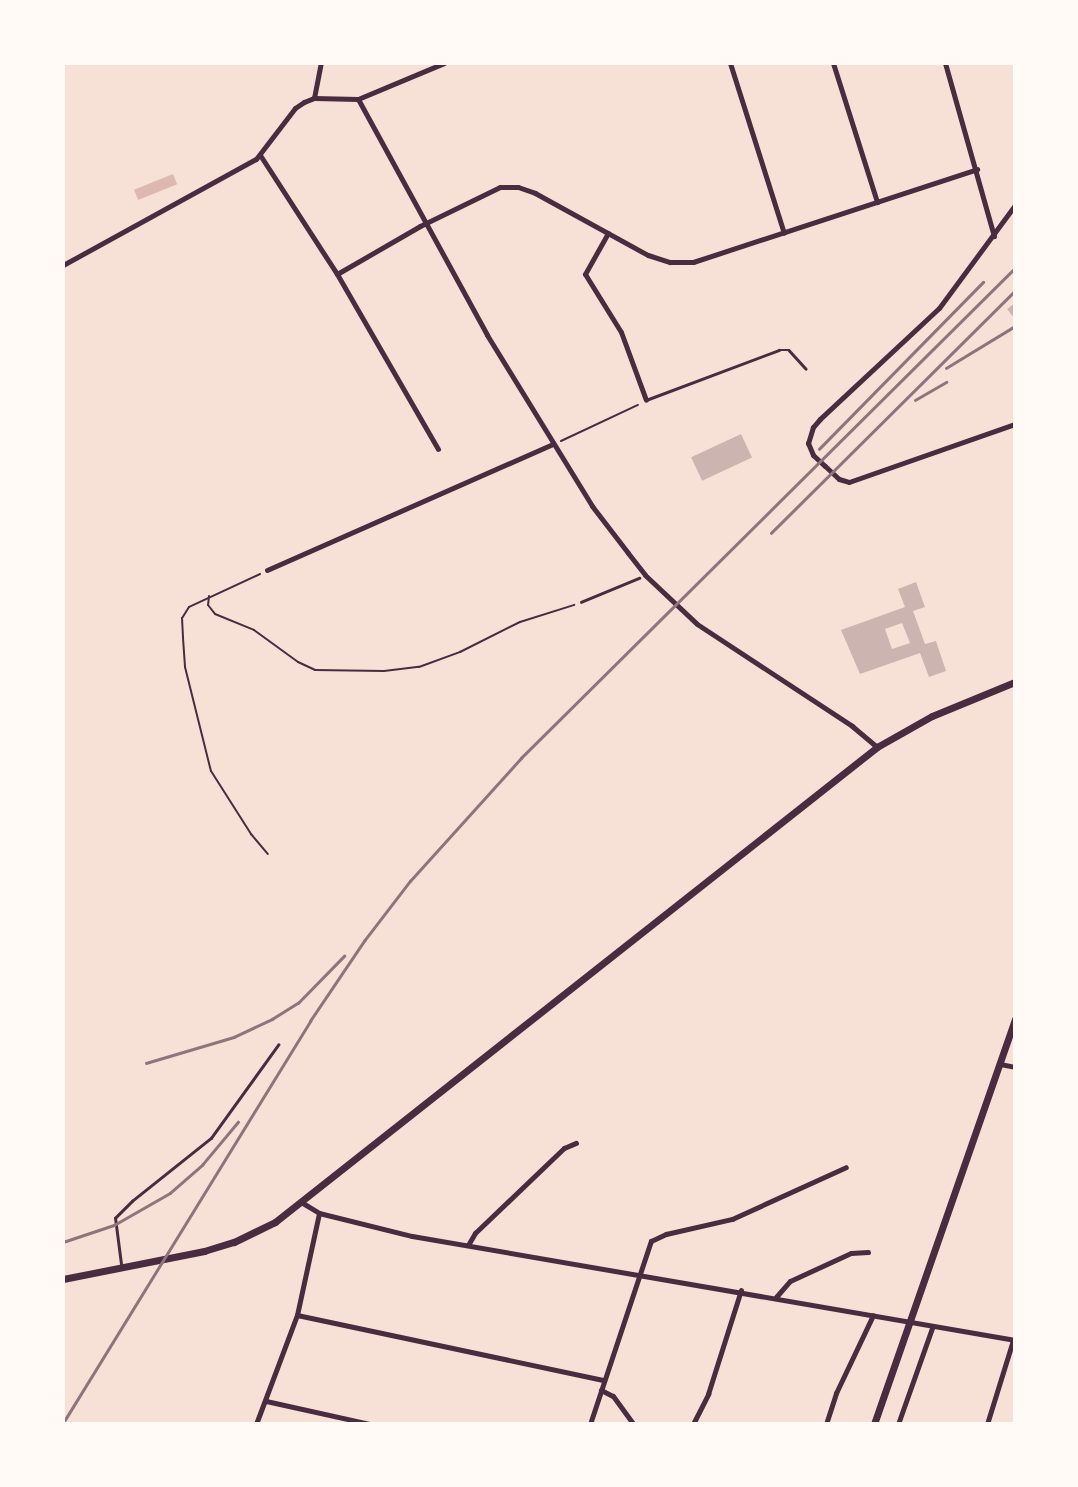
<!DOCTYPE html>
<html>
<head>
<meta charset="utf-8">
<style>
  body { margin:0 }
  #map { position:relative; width:1078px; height:1487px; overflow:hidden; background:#f7e1d7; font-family:Inter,sans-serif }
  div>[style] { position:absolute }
  .water>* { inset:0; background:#dcb8b0; transform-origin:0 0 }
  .building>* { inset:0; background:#ccb4b1; transform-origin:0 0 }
  .path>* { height:2px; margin:-1px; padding:0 1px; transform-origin:1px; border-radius:1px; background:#4a2c40 }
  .service>* { height:2.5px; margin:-1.25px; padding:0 1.25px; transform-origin:1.25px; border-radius:1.25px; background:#4a2c40 }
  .minor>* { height:5px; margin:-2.5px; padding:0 2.5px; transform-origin:2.5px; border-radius:2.5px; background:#4a2c40 }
  .tertiary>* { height:7px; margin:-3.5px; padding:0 3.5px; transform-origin:3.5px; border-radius:3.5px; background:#4a2c40 }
  .rail>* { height:2.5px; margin:-1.25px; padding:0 1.25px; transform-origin:1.25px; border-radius:1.25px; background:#8f747c }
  span { translate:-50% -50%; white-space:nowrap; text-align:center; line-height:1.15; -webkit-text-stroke:7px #fffaf5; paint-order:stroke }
  .frame { position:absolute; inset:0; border:65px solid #fffaf5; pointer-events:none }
</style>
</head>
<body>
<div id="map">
  <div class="water">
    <div style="left:173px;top:174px;width:11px;height:42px;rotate:68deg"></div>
  </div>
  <div class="building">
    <div style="clip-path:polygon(1015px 303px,1015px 319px,1007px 309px)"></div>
    <div style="left:741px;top:434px;width:26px;height:55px;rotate:65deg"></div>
    <div style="clip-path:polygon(evenodd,916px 582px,925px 607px,913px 611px,925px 644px,936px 641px,946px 671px,929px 677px,920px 653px,860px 674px,841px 630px,905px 607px,898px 589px,916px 582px,902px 623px,910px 643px,892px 649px,885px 629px,902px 623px)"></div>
  </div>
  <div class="path">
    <div style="left:561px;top:441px;width:85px;rotate:-25.1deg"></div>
    <div style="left:260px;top:574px;width:78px;rotate:155.1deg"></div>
    <div style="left:189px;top:607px;width:13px;rotate:122deg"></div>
    <div style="left:182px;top:618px;width:20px;rotate:87deg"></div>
    <div style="left:183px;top:638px;width:29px;rotate:86deg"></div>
    <div style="left:185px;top:667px;width:107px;rotate:76deg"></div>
    <div style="left:211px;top:771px;width:75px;rotate:57.6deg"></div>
    <div style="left:251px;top:834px;width:26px;rotate:50deg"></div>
    <div style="left:209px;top:596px;width:9px;rotate:96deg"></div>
    <div style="left:208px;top:605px;width:11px;rotate:52deg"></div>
    <div style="left:215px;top:614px;width:42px;rotate:22.3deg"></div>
    <div style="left:254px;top:630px;width:54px;rotate:36deg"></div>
    <div style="left:298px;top:662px;width:19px;rotate:25deg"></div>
    <div style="left:315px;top:670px;width:69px;rotate:0.8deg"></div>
    <div style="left:384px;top:671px;width:35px;rotate:-7deg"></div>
    <div style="left:419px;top:667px;width:44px;rotate:-20.1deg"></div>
    <div style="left:460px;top:652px;width:67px;rotate:-26.6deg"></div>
    <div style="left:520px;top:622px;width:57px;rotate:-17.5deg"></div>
  </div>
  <div class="service">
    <div style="left:646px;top:400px;width:142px;rotate:-20.6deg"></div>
    <div style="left:779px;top:350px;width:10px"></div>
    <div style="left:789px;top:350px;width:25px;rotate:48deg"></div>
    <div style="left:581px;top:602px;width:63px;rotate:-22.5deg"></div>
    <div style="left:121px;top:1264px;width:46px;rotate:-97.4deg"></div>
    <div style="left:115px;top:1218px;width:24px;rotate:-45deg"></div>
    <div style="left:132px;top:1201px;width:101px;rotate:-38.6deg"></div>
    <div style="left:211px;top:1138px;width:115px;rotate:-54.2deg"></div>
  </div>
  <div class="minor">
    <div style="left:730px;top:63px;width:178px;rotate:72.4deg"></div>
    <div style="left:833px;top:63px;width:146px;rotate:72.4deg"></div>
    <div style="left:945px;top:63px;width:180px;rotate:74.2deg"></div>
    <div style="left:314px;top:98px;width:36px;rotate:-79deg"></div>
    <div style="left:358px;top:99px;width:269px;rotate:61.3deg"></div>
    <div style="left:487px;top:335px;width:201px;rotate:58.4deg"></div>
    <div style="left:592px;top:506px;width:59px;rotate:52.5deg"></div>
    <div style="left:628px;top:553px;width:28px;rotate:52deg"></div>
    <div style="left:645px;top:575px;width:71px;rotate:43.3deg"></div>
    <div style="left:697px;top:624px;width:186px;rotate:33.3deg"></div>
    <div style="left:852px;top:726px;width:33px;rotate:40deg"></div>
    <div style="left:260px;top:155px;width:142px;rotate:57.1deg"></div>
    <div style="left:337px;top:274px;width:202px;rotate:60deg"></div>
    <div style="left:1015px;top:205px;width:128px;rotate:126.4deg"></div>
    <div style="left:939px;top:308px;width:163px;rotate:137deg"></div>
    <div style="left:820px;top:419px;width:11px;rotate:131deg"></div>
    <div style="left:813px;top:427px;width:17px;rotate:107deg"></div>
    <div style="left:808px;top:443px;width:13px;rotate:67deg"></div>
    <div style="left:813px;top:455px;width:16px;rotate:43deg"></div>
    <div style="left:825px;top:466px;width:19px;rotate:43deg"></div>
    <div style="left:839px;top:479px;width:10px;rotate:17deg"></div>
    <div style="left:849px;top:482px;width:176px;rotate:-19.3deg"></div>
    <div style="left:608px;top:233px;width:47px;rotate:119.3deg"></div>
    <div style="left:585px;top:274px;width:68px;rotate:58.2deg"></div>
    <div style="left:621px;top:332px;width:72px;rotate:69.8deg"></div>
    <div style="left:63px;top:265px;width:220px;rotate:-28.8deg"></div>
    <div style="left:256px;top:159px;width:64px;rotate:-52.6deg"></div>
    <div style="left:295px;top:108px;width:11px;rotate:-34deg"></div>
    <div style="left:304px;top:102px;width:11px;rotate:-22deg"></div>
    <div style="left:314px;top:98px;width:44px;rotate:1.3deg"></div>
    <div style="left:358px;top:99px;width:93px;rotate:-22.7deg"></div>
    <div style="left:337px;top:274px;width:96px;rotate:-30deg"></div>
    <div style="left:420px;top:226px;width:89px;rotate:-26deg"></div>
    <div style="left:500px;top:187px;width:18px"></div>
    <div style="left:518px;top:187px;width:18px;rotate:19deg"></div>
    <div style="left:535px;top:193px;width:129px;rotate:28.8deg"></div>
    <div style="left:648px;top:255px;width:23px;rotate:18deg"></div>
    <div style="left:670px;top:262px;width:23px"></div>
    <div style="left:693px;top:262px;width:299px;rotate:-18.1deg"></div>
    <div style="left:267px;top:570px;width:313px;rotate:-23.8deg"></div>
    <div style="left:1000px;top:1064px;width:15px;rotate:11deg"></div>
    <div style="left:301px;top:1202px;width:21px;rotate:31deg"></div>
    <div style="left:319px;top:1213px;width:96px;rotate:13.9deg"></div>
    <div style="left:412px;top:1236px;width:612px;rotate:9.79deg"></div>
    <div style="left:468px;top:1245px;width:14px;rotate:-60deg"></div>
    <div style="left:475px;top:1233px;width:123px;rotate:-43.7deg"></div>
    <div style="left:564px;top:1148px;width:13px;rotate:-23deg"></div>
    <div style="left:776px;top:1297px;width:21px;rotate:-49deg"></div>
    <div style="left:790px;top:1281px;width:67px;rotate:-24.7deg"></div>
    <div style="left:851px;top:1253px;width:17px;rotate:-3deg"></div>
    <div style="left:297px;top:1315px;width:314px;rotate:12deg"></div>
    <div style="left:601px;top:1390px;width:13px;rotate:27deg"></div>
    <div style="left:613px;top:1396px;width:34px;rotate:54deg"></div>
    <div style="left:266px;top:1401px;width:107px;rotate:12.5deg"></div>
    <div style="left:256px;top:1424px;width:116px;rotate:-69.4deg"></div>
    <div style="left:297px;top:1315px;width:104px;rotate:-77.8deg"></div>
    <div style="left:590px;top:1424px;width:193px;rotate:-71.6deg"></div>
    <div style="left:651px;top:1241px;width:17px;rotate:-25deg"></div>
    <div style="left:666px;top:1234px;width:68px;rotate:-12.8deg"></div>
    <div style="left:732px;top:1219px;width:125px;rotate:-24.5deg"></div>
    <div style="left:693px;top:1424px;width:34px;rotate:-63deg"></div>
    <div style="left:708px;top:1394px;width:109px;rotate:-72.4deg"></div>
    <div style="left:826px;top:1424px;width:33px;rotate:-72deg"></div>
    <div style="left:836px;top:1393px;width:86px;rotate:-64.6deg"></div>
    <div style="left:898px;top:1424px;width:102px;rotate:-70.5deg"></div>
    <div style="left:987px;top:1424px;width:88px;rotate:-72.8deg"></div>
  </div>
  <div class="tertiary">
    <div style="left:63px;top:1279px;width:144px;rotate:-11.2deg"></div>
    <div style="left:204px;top:1251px;width:31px;rotate:-17deg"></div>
    <div style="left:234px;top:1242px;width:46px;rotate:-26deg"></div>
    <div style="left:275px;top:1222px;width:767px;rotate:-38.27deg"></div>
    <div style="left:877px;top:747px;width:63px;rotate:-29.4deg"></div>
    <div style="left:932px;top:716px;width:90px;rotate:-22.3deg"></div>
    <div style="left:874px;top:1424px;width:429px;rotate:-70.8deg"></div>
  </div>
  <div class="rail">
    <div style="left:946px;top:368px;width:81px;rotate:-31.3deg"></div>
    <div style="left:915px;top:400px;width:36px;rotate:-30deg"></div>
    <div style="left:819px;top:449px;width:234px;rotate:-45.5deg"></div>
    <div style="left:771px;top:533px;width:344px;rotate:-44.8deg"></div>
    <div style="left:146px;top:1063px;width:92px;rotate:-16.5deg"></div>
    <div style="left:234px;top:1037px;width:42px;rotate:-25.3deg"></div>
    <div style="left:272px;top:1019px;width:31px;rotate:-32deg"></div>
    <div style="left:298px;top:1003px;width:66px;rotate:-45.6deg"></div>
    <div style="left:63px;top:1242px;width:54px;rotate:-18.4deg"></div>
    <div style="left:114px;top:1225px;width:64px;rotate:-29.7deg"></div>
    <div style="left:170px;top:1193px;width:43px;rotate:-41.2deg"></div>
    <div style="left:202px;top:1165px;width:56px;rotate:-50.1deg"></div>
    <div style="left:63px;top:1423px;width:472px;rotate:-58.4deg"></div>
    <div style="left:310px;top:1021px;width:97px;rotate:-56deg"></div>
    <div style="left:364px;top:941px;width:76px;rotate:-52.5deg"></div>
    <div style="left:410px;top:881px;width:166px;rotate:-47.9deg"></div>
    <div style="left:521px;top:758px;width:696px;rotate:-44.77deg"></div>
  </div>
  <div class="frame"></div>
</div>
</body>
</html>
